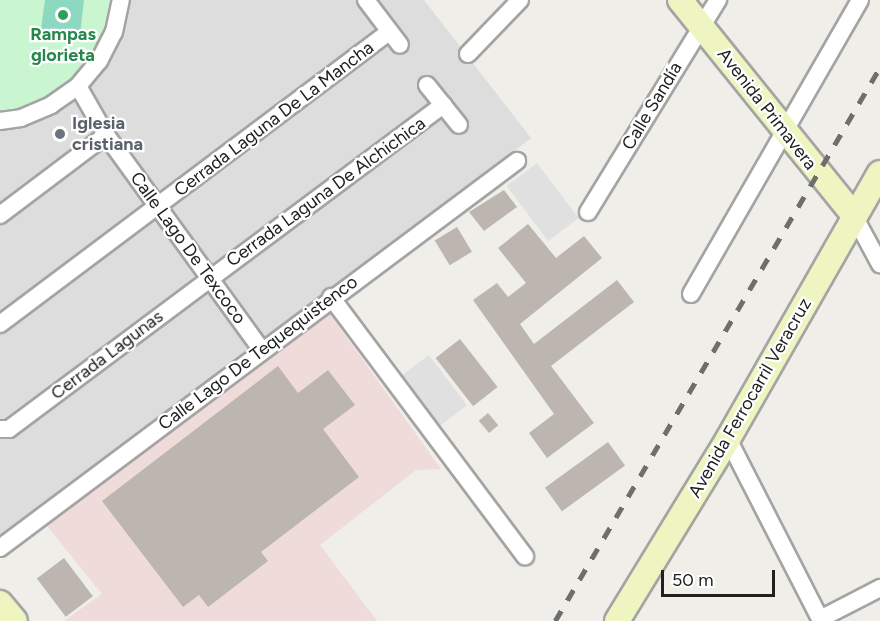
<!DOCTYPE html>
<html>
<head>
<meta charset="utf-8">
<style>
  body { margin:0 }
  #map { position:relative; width:880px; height:621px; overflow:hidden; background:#f0eee8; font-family:Figtree,sans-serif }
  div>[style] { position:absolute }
  .residential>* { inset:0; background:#dedddd }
  .commercial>* { inset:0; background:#efdbd9 }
  .park>* { inset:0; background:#c9f5d0 }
  .pitch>* { inset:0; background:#8dd8c0 }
  .parking>* { inset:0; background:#e0e0e0; transform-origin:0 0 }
  .building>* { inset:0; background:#bdb6b0; transform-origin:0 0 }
  .roads { filter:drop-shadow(2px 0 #a4a4a4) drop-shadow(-2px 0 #a4a4a4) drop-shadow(0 2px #a4a4a4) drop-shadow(0 -2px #a4a4a4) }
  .street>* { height:16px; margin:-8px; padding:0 8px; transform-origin:8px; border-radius:8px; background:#fff }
  .secondary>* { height:24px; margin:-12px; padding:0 12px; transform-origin:12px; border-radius:12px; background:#eef5c1 }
  .rail>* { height:4.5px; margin-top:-2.25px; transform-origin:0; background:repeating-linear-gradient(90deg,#6e6e6e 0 12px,transparent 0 24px) }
  .dots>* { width:16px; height:16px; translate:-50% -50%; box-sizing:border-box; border:3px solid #fff; border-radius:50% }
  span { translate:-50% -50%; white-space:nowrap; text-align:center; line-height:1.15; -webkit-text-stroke:4.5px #fff; paint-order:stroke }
  .leisure-label { font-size:18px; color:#27864d; font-weight:700 }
  .street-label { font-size:18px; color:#202020 }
  .worship-label { font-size:18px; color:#5b616d; font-weight:700 }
  .left { translate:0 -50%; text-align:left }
  .scale { position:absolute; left:661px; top:570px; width:114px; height:27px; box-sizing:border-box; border:3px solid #202020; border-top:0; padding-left:8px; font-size:18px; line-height:21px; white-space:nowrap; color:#202020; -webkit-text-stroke:4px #fff; paint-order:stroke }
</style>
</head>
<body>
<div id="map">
  <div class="residential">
    <div style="clip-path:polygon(0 0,424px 0,531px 138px,0 548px)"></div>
  </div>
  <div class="commercial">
    <div style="clip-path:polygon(330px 314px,441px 469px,416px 470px,320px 545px,377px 621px,64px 621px,102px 594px,47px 526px)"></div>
  </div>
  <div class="park">
    <div style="clip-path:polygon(0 0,113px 0,100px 47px,80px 75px,53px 97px,22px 111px,0 114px)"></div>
  </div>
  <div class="pitch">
    <div style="clip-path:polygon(45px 0,84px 0,80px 34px,41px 29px)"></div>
  </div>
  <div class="parking">
    <div style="left:537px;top:163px;width:69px;height:38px;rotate:53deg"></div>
    <div style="left:429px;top:355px;width:63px;height:35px;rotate:53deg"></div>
  </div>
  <div class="building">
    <div style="clip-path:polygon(504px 190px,517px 207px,484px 231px,469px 212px)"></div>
    <div style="clip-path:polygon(528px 224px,556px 258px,584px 236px,602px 258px,520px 324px,534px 344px,617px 280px,634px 302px,551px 366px,594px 423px,547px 458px,529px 433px,554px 414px,473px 300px,497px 283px,508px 297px,526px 283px,498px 248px)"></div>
    <div style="left:457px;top:227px;width:29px;height:26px;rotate:59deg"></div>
    <div style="left:460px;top:339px;width:61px;height:31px;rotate:52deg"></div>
    <div style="clip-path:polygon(278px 366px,298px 393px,328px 370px,355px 405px,323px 429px,359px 477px,261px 552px,268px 561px,208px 607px,199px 595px,183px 607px,102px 501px)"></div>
    <div style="left:488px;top:413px;width:16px;height:12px;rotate:50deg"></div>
    <div style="left:608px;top:442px;width:29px;height:78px;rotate:54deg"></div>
    <div style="left:64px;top:558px;width:48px;height:34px;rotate:53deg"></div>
  </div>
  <div class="roads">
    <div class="street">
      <div style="left:366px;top:0;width:56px;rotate:52.9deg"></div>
      <div style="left:468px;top:54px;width:75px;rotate:-46.1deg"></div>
      <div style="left:427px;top:85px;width:51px;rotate:51.3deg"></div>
      <div style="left:78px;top:86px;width:56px;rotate:60.3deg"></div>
      <div style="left:106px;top:135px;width:264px;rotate:54.1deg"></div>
      <div style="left:0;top:121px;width:21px;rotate:-8deg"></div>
      <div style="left:21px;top:118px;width:33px;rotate:-23deg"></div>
      <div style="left:51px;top:105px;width:33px;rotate:-35deg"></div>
      <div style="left:78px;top:86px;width:33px;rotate:-50deg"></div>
      <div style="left:99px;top:61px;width:33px;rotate:-63deg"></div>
      <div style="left:114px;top:32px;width:33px;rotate:-78deg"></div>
      <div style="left:588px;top:212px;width:249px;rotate:-58.5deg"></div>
      <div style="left:0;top:215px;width:133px;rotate:-37deg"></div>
      <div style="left:854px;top:216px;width:55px;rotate:61.6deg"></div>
      <div style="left:691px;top:294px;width:339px;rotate:-60.1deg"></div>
      <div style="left:331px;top:297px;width:324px;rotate:53.2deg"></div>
      <div style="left:0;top:324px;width:486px;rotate:-36.9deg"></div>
      <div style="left:0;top:429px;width:9px"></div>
      <div style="left:9px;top:429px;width:542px;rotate:-36.74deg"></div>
      <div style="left:728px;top:439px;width:204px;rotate:62.9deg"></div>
      <div style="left:0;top:548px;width:646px;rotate:-36.82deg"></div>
      <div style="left:820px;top:619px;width:68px;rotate:-27.3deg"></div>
    </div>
    <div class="secondary">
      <div style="left:680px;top:0;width:277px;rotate:51.1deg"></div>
      <div style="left:0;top:603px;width:23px;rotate:50deg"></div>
      <div style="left:617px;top:621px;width:213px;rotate:-58.6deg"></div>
      <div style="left:728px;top:439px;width:306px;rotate:-60.3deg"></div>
    </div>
  </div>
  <div class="rail">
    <div style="left:555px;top:621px;width:642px;rotate:-59.6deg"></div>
  </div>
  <div class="dots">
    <div style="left:63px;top:15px;background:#2e9e5b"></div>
    <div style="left:60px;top:134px;background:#6b7280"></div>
  </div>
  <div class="leisure-label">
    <span style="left:63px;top:45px">Rampas<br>glorieta</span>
  </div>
  <div class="street-label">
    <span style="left:652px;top:106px;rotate:-59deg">Calle Sandía</span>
    <span style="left:767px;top:109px;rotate:52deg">Avenida Primavera</span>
    <span style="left:274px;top:119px;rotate:-37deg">Cerrada Laguna De La Mancha</span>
    <span style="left:326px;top:192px;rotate:-36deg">Cerrada Laguna De Alchichica</span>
    <span style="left:188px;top:248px;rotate:54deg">Calle Lago De Texcoco</span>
    <span style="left:258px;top:353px;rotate:-37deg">Calle Lago De Tequequistenco</span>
    <span style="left:107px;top:355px;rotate:-37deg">Cerrada Lagunas</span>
    <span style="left:750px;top:398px;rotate:-60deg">Avenida Ferrocarril Veracruz</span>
  </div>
  <div class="worship-label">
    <span class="left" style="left:72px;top:134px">Iglesia<br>cristiana</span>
  </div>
  <div class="scale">50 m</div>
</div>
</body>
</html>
